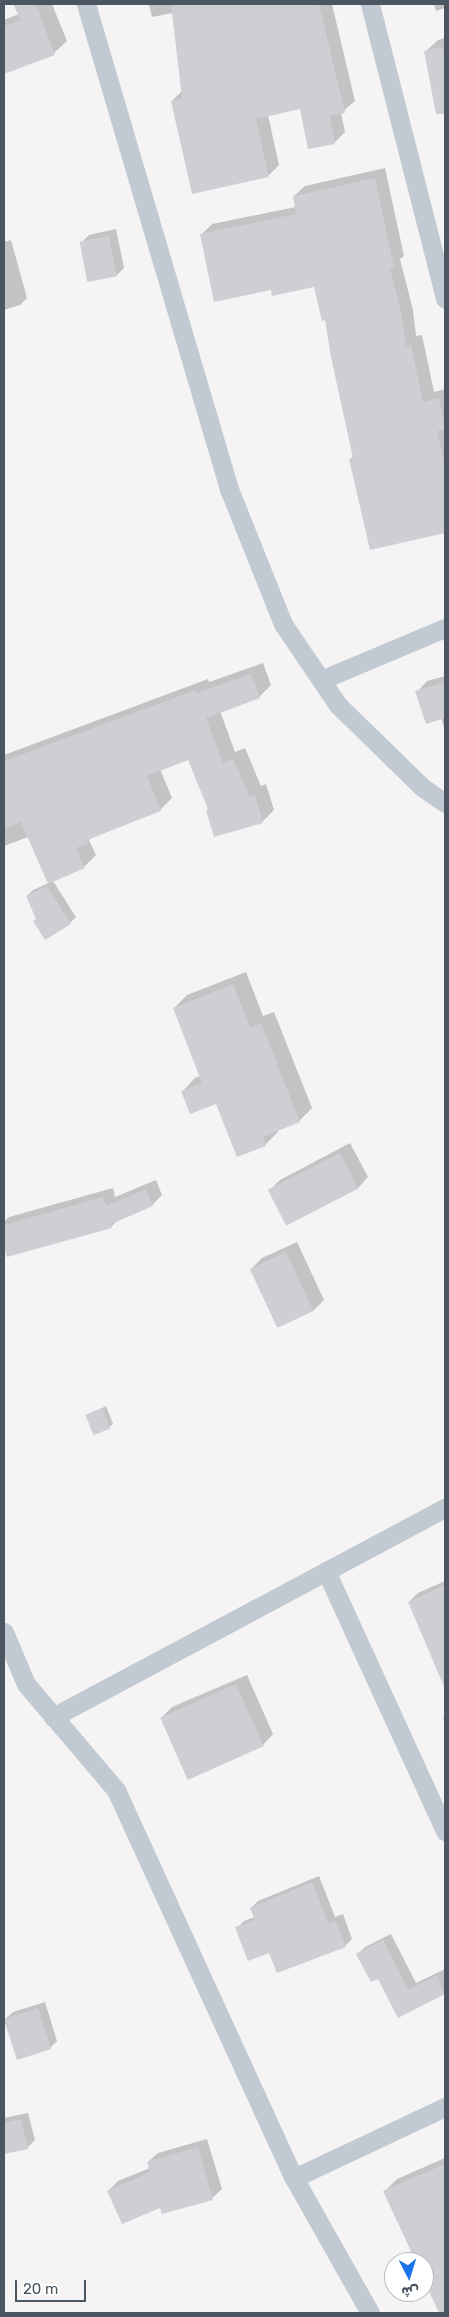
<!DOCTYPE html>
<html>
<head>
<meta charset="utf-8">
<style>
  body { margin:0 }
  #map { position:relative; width:449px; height:2317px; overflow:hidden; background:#f5f3f3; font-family:Rubik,Cairo,sans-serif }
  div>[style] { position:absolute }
  .shadow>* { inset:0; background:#0003 }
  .building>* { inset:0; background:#cdcfd5; transform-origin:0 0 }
  .minor>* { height:19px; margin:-9.5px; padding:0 9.5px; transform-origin:9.5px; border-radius:9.5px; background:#c1cad2 }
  span { translate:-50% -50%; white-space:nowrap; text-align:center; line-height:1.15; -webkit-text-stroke:4.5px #fff; paint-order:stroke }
  .frame { position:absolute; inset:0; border:5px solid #4a5661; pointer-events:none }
  .north { position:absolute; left:384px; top:2252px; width:50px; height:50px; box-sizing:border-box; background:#fff; border:1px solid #b7bbc0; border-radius:50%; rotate:175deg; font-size:14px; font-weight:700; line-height:20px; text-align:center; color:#4a5661 }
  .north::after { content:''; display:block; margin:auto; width:18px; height:22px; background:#1a73e8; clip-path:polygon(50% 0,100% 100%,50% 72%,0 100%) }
  .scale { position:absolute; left:15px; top:2280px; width:71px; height:22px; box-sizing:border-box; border:2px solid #4a5661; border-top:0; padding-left:6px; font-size:15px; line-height:18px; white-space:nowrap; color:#4a5661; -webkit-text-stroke:4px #fff; paint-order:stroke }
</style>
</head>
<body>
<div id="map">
  <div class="shadow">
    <div style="clip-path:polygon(15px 4px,52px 4px,67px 41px,54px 53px,4px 73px,4px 20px,19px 14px)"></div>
    <div style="clip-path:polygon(149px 4px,332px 4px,355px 101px,341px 113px,345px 132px,334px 143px,301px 108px,268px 115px,279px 165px,269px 175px,193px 193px,172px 101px,182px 91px,173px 13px,152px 17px)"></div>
    <div style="clip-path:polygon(434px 4px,445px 4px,445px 8px,436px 11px)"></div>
    <div style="clip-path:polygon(445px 38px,445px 95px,434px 97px,425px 52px,438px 40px)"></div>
    <div style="clip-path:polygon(385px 168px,404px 256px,400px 259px,413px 310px,416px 336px,422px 335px,434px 392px,445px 389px,445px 532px,371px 549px,350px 459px,354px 456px,326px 319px,315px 286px,201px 235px,212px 224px,296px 207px,294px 196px,305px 186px)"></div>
    <div style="clip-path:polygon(116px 229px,124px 268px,117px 275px,90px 281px,82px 242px,89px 235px)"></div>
    <div style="clip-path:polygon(11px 240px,27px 298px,20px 305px,4px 310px,4px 242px)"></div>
    <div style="clip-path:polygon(263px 663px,271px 685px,259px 697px,220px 711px,235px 752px,245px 748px,261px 786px,266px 784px,274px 810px,262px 822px,209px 808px,189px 759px,160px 769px,172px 798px,160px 810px,94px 836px,89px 840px,96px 855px,84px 867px,53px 881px,76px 917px,70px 923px,37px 918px,27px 896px,33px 890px,49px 883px,28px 837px,4px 846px,4px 755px,208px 679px,209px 682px)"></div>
    <div style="clip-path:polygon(445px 676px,445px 731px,441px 718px,417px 692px,427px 681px)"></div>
    <div style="clip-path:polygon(246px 972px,263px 1016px,274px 1012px,312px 1108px,299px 1121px,277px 1130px,278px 1132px,265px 1145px,216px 1102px,183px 1091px,195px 1078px,201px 1076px,174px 1008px,187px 995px)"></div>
    <div style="clip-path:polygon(350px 1143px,368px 1177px,358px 1188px,287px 1225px,269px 1191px,280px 1180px)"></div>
    <div style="clip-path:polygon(156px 1180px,162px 1195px,152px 1205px,119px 1219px,111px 1227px,8px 1256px,4px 1241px,4px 1222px,9px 1217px,113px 1188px,115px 1197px)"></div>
    <div style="clip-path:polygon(297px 1242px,324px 1300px,314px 1310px,279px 1327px,251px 1269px,262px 1258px)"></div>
    <div style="clip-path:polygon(106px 1406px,113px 1424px,109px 1427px,86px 1416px)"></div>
    <div style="clip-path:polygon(445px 1581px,445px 1680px,443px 1681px,409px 1602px,418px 1593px)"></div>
    <div style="clip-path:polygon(247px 1675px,273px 1734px,263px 1745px,187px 1778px,161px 1718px,172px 1707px)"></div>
    <div style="clip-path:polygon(445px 1715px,445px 1725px,443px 1718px)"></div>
    <div style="clip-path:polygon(319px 1876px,335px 1917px,343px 1914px,352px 1939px,345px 1946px,270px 1952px,237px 1928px,244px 1921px,255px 1917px,251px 1908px,258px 1901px)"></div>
    <div style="clip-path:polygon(391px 1934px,416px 1983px,445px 1969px,445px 1993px,398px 2016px,378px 1977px,358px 1954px,365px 1947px)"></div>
    <div style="clip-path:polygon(45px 2002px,57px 2041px,50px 2048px,5px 2019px,13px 2012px)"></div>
    <div style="clip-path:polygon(28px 2113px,35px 2140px,27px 2148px,4px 2153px,4px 2118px)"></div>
    <div style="clip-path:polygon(207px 2139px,222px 2189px,212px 2198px,161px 2206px,108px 2191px,118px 2181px,150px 2168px,148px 2162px,158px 2153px)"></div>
    <div style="clip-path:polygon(445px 2158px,445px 2313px,442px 2313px,424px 2277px,424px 2262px,417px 2262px,385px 2191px,397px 2179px)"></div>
  </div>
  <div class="building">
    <div style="clip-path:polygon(13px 4px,36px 4px,55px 55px,4px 74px,4px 26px,21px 20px)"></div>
    <div style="clip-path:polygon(171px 4px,319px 4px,345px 113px,330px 116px,335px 144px,308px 149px,300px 109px,256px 119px,269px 177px,192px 194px,171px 101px,182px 98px)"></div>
    <div style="clip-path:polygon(442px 47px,445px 60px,445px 114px,436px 114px,424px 51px)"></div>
    <div style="clip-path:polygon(375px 178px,394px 267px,390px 268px,403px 321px,406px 346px,411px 345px,423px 402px,439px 398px,445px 427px,445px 430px,437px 431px,445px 467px,445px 533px,370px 550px,349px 459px,353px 458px,331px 357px,325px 320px,322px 321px,314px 287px,272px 296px,271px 290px,214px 302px,200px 234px,296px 214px,293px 196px)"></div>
    <div style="left:109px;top:236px;width:41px;height:30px;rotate:79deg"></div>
    <div style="clip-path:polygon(251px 674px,260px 698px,206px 718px,223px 763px,233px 759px,250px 797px,255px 795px,263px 823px,214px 837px,206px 810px,208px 809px,188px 760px,147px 776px,161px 811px,87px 840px,89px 843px,76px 848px,85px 868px,48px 884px,21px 822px,4px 829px,4px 761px,196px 690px,197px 693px)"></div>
    <div style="clip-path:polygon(445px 682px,445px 718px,426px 724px,415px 691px)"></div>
    <div style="clip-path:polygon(47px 886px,71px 924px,45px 940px,33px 921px,36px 919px,26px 896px)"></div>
    <div style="clip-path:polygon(233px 984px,250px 1028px,261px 1023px,300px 1122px,263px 1137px,266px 1146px,237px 1157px,216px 1104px,190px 1114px,181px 1091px,202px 1083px,173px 1008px)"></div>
    <div style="left:340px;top:1153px;width:40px;height:81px;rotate:63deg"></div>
    <div style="clip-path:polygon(146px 1189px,153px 1206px,111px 1224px,112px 1228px,7px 1257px,4px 1246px,4px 1225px,103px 1197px,106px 1206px)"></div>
    <div style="left:286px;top:1252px;width:65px;height:40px;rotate:65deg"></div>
    <div style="left:102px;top:1408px;width:22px;height:18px;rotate:68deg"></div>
    <div style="clip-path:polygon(445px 1585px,445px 1689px,408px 1602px)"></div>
    <div style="left:236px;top:1684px;width:68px;height:83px;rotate:66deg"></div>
    <div style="clip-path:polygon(312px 1882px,328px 1923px,336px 1921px,346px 1947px,277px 1973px,269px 1953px,248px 1961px,235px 1927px,255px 1920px,250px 1908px)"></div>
    <div style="clip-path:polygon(383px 1940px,408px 1990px,437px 1975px,445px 1994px,398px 2018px,378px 1979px,371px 1982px,356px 1954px)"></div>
    <div style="left:38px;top:2008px;width:43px;height:36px;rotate:72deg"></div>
    <div style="clip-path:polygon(21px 2119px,28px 2149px,4px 2154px,4px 2123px)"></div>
    <div style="clip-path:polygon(198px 2147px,213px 2200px,162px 2214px,160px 2208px,122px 2224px,107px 2191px,150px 2172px,147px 2162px)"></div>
    <div style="clip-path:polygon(445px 2164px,445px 2313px,439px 2313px,424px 2280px,424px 2262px,416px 2262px,383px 2191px)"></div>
  </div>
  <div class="minor">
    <div style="left:86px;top:4px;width:506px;rotate:73.57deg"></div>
    <div style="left:229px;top:489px;width:145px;rotate:68.2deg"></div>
    <div style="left:283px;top:624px;width:98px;rotate:55.8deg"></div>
    <div style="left:338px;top:705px;width:117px;rotate:44.3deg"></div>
    <div style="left:422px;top:787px;width:28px;rotate:35deg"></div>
    <div style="left:370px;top:4px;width:304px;rotate:75.7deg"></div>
    <div style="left:321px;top:680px;width:134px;rotate:-22.8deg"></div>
    <div style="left:326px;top:1571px;width:286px;rotate:65.4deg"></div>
    <div style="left:4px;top:1632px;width:56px;rotate:67.1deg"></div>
    <div style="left:26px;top:1684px;width:139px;rotate:49.7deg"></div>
    <div style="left:116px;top:1790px;width:427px;rotate:65.4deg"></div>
    <div style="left:294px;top:2178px;width:155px;rotate:60.6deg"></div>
    <div style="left:53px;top:1717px;width:444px;rotate:-28.1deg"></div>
    <div style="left:294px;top:2178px;width:167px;rotate:-25.2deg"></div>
  </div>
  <div class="frame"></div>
  <div class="north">ش</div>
  <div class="scale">20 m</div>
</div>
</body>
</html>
